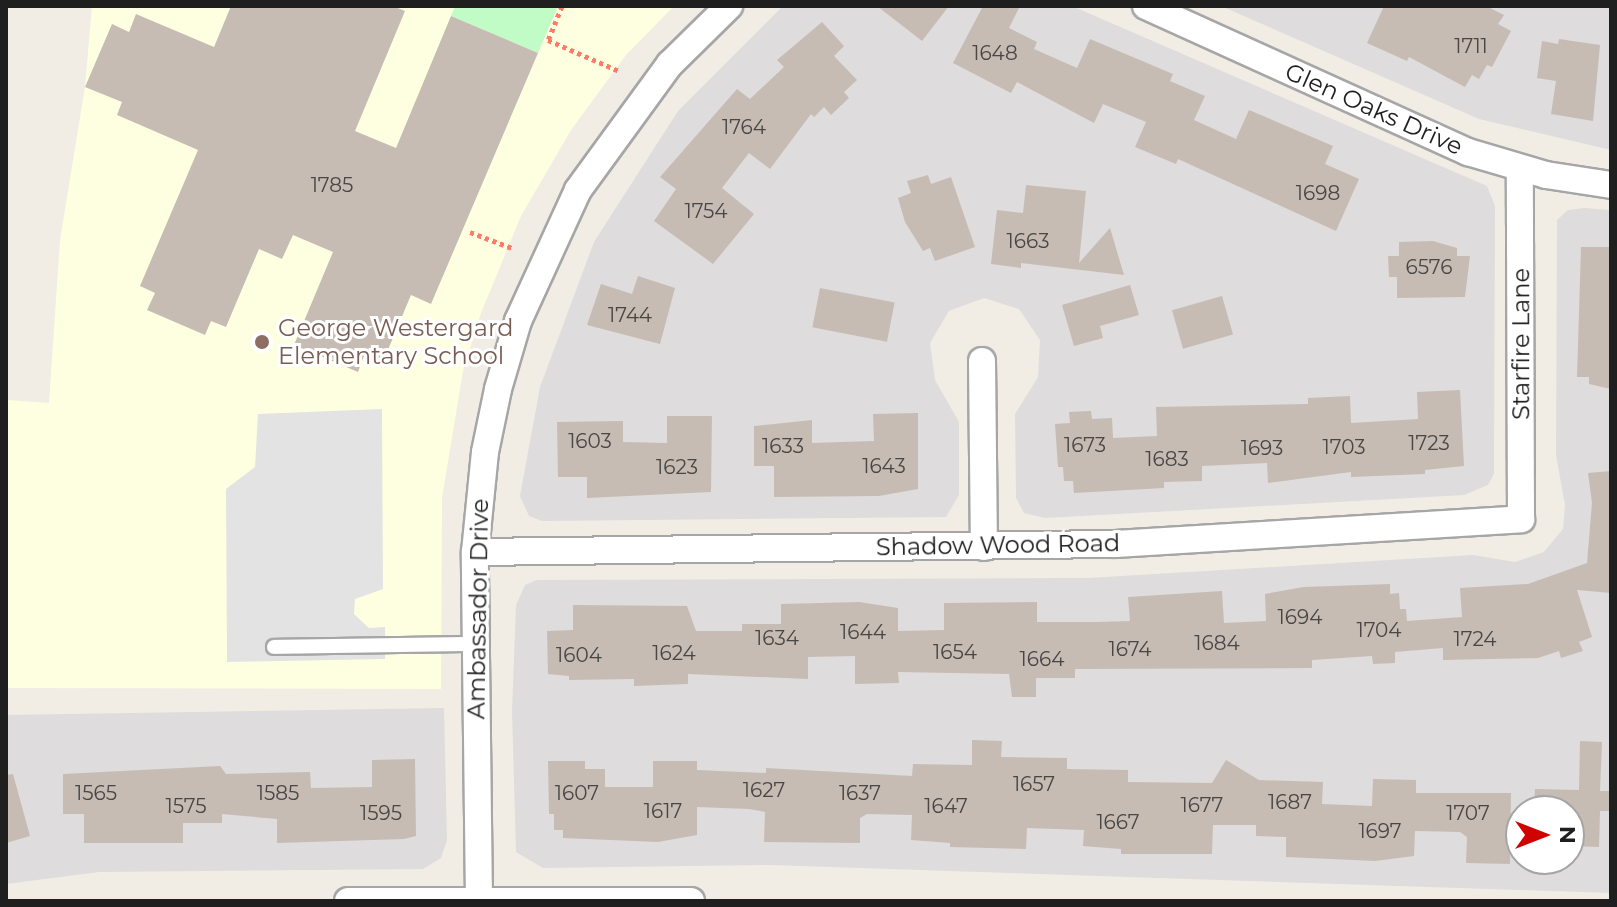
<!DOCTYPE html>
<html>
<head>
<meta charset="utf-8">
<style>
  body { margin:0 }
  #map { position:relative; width:1617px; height:907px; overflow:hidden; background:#f1ede5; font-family:Montserrat,sans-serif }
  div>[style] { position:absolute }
  .residential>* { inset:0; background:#dedcdc }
  .education>* { inset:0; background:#feffe0 }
  .park>* { inset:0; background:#c1fcc7 }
  .parking>* { inset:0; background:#e3e3e3 }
  .building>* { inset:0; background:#c6bcb4; transform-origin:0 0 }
  .path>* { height:5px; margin-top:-2.5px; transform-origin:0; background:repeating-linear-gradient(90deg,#ff7b68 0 4px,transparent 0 8px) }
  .roads { filter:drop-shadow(2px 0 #a6a6a6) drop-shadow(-2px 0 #a6a6a6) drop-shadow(0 2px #a6a6a6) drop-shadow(0 -2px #a6a6a6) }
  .lane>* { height:14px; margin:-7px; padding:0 7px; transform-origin:7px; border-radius:7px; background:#fff }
  .street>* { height:26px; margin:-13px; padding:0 13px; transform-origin:13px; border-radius:13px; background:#fff }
  .dots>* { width:22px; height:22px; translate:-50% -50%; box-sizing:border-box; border:4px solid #fff; border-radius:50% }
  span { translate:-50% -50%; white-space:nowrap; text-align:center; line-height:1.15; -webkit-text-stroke:6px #fff; paint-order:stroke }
  .number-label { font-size:20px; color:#494644 }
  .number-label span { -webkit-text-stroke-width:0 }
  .street-label { font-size:24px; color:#1f1f1f }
  .education-label { font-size:24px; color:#785e54 }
  .left { translate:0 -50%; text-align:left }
  .frame { position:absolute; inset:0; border:8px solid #1f1f1f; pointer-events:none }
  .north { position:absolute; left:1505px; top:795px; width:80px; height:80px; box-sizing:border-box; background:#fff; border:2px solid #a5a5a5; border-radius:50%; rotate:90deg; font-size:22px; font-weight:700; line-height:32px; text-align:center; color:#1f1f1f }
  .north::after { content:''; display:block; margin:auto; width:28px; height:36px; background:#cf0400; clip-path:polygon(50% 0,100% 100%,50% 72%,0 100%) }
</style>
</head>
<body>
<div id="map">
  <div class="residential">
    <div style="clip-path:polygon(783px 6px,1072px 6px,1487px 186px,1495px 206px,1494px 474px,1488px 485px,1464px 495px,1045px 518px,1024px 513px,1016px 498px,1015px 414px,1038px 377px,1040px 340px,1019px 309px,984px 298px,949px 311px,930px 343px,935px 380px,959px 422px,959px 495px,946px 517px,542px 521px,529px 516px,520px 496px,540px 387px,594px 242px,678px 111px)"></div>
    <div style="clip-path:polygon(1221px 6px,1611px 6px,1611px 150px,1479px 119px)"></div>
    <div style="clip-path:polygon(evenodd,1584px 208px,1611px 210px,1611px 893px,771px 865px,543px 868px,516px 852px,512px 711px,516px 605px,525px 585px,537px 580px,1088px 578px,1473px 555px,1515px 562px,1544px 552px,1563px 529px,1565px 505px,1556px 455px,1557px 220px,1568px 210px,1584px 208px,1521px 811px,1569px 811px,1569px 859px,1521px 859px,1521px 811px)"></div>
    <div style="clip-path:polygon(444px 708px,447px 840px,441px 858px,423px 869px,99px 872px,6px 884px,6px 715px)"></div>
  </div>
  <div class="education">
    <div style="clip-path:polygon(92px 6px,674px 6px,626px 55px,571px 130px,521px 216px,481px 313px,463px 371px,442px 498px,441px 689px,6px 688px,6px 400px,49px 403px,60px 240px,85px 87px)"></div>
  </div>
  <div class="park">
    <div style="clip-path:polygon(455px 6px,558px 6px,538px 53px,451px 16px)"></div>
  </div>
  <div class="parking">
    <div style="clip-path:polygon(382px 409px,383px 589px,355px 599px,354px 614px,369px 628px,385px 627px,385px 659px,227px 662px,226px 489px,255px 467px,258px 414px)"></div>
  </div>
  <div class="building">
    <div style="clip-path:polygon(231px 6px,393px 6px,405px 11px,355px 131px,396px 148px,451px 16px,538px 53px,431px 304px,411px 295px,382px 364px,364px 356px,358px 372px,294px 345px,333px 252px,293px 235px,282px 259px,259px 249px,226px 327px,211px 321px,205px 335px,147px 310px,155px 293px,140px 286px,198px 150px,117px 115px,122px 102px,85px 87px,112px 24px,129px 32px,136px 14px,214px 47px)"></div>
    <div style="clip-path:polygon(877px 6px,949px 6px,922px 41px)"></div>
    <div style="clip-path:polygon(983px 6px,1020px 6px,1009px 28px,1037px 42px,1034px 49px,1077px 68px,1090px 39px,1173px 74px,1170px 81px,1205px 96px,1194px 120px,1236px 139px,1249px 110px,1333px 146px,1325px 164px,1359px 179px,1336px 231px,1178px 159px,1176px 164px,1135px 147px,1146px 122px,1103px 104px,1094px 123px,1017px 82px,1011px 93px,953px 63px)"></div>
    <div style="clip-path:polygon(1384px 6px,1486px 6px,1504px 15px,1498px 24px,1511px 31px,1492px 67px,1487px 65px,1479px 79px,1472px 75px,1465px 87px,1409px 57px,1407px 61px,1367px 43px)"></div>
    <div style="clip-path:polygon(822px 22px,844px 46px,834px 56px,857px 80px,844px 92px,849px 98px,831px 115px,824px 107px,814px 117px,811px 114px,770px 169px,749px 153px,722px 188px,754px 214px,713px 264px,654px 221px,676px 189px,660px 177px,737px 89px,750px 99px,784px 67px,777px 60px)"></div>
    <div style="clip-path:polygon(1559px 39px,1600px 45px,1593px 121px,1551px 114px,1556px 81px,1537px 78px,1542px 41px,1558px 44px)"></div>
    <div style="clip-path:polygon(928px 175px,931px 184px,951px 177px,975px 247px,935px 261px,930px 248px,923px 251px,905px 222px,898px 198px,911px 193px,907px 181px)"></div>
    <div style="clip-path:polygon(1026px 185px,1086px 191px,1079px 263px,1110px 228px,1124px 275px,1021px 263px,1021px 268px,991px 264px,997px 210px,1023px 213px)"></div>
    <div style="clip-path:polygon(1433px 241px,1457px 248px,1457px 256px,1470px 256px,1465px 297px,1397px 298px,1397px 277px,1389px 277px,1388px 256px,1399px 256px,1399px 242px)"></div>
    <div style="clip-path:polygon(1581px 247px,1611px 247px,1611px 389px,1589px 384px,1589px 377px,1577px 377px)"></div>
    <div style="clip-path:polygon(638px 276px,675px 288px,660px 344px,587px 325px,601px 284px,632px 294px)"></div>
    <div style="clip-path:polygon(1130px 285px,1139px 315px,1100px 326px,1103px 338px,1074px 346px,1062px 305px)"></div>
    <div style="left:820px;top:288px;width:76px;height:40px;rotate:11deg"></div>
    <div style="left:1222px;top:296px;width:40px;height:52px;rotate:74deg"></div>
    <div style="clip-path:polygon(1460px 390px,1464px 466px,1425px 470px,1425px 474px,1351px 477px,1351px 472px,1268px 483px,1267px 463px,1202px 466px,1202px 481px,1164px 482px,1164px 488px,1074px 493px,1073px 481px,1064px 481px,1063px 467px,1058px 467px,1055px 424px,1070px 423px,1069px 412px,1091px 411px,1092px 419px,1112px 418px,1113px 438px,1157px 436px,1156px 407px,1308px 404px,1308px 398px,1350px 396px,1351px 423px,1418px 419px,1417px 392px)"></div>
    <div style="clip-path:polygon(918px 413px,918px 489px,879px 496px,774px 497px,774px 466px,754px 466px,754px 426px,812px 420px,812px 443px,874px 441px,873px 414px)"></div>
    <div style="clip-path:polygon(667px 416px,712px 416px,711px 492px,587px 498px,587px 477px,558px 477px,557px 422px,623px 421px,623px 442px,667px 443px)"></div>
    <div style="clip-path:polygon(1611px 471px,1611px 593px,1577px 590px,1592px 637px,1579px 642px,1583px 651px,1561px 658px,1559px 651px,1538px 658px,1443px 660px,1443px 648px,1395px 652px,1395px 663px,1373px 664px,1372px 656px,1312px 660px,1312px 668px,1075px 669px,1075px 678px,1036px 678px,1036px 697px,1012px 697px,1009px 674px,898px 672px,899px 683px,855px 684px,855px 656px,808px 657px,808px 679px,688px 674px,688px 684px,634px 686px,634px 679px,569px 680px,569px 676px,548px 674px,547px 631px,573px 630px,573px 605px,687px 606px,696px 631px,742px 631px,742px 624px,781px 624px,781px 604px,859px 602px,898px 608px,898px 631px,944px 630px,944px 603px,1037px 602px,1037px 622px,1097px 622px,1130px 621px,1128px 597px,1222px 591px,1224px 623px,1266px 621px,1265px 594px,1304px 587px,1390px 584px,1390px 594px,1399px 593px,1400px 609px,1406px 609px,1407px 621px,1462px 617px,1460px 588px,1528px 584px,1587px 563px,1592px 503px,1588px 473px)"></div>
    <div style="clip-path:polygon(972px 740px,1002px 741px,1001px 757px,1067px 758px,1067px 769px,1128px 770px,1128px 782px,1212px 783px,1226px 760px,1259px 780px,1323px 782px,1322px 804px,1372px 806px,1373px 779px,1416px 780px,1416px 793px,1511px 793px,1510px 864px,1466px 863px,1467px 837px,1460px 832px,1415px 831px,1414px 856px,1375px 861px,1286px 857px,1286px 837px,1256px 836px,1256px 825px,1213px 825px,1212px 854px,1121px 854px,1121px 849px,1083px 846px,1084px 830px,1027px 828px,1026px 849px,950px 847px,950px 843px,911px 840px,912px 815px,867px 814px,860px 818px,860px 843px,764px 842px,765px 812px,749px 809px,697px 807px,697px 835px,658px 842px,563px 838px,563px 830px,554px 830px,554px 814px,549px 814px,548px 761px,585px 761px,585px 769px,605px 769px,605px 787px,653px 787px,653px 761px,697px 761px,697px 770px,766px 773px,766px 768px,912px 776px,913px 764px,972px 765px)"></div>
    <div style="clip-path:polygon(1580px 741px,1602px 742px,1600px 791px,1611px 791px,1611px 811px,1600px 811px,1599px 847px,1569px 846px,1569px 811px,1534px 811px,1535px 789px,1579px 790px)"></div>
    <div style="clip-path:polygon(415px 759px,416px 836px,404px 839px,277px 843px,277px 819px,222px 814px,222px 823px,183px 823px,183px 843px,84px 843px,84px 814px,63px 814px,63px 774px,220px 766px,226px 774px,310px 772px,311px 788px,372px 787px,372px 760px)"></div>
    <div style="clip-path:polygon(13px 774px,30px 836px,6px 843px,6px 775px)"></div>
  </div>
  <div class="path">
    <div style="left:562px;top:6px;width:37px;rotate:112deg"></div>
    <div style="left:548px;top:40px;width:77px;rotate:23.6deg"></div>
    <div style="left:470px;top:232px;width:45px;rotate:20.9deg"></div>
  </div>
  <div class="roads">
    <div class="lane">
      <div style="left:274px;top:647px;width:202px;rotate:-0.9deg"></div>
    </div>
    <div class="street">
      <div style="left:1146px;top:6px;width:354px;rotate:24.4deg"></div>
      <div style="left:1468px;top:152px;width:81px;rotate:16.4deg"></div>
      <div style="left:1546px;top:175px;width:66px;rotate:8.7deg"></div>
      <div style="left:982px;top:361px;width:186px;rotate:89.4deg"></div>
      <div style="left:475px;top:552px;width:641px;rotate:-0.72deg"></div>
      <div style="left:1116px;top:544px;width:406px;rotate:-3.5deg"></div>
      <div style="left:1521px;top:519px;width:350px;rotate:-90.2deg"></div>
      <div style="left:348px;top:901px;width:343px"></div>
      <div style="left:479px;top:901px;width:349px;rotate:-90.7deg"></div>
      <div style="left:475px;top:552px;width:100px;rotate:-84.3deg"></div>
      <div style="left:485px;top:452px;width:64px;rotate:-78.3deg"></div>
      <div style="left:498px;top:389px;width:71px;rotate:-73.6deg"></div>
      <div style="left:518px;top:321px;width:144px;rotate:-65.4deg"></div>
      <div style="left:578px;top:190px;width:156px;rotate:-53.9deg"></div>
      <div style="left:670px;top:64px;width:83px;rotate:-44.5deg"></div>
    </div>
  </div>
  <div class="dots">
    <div style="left:262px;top:342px;background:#8d6e63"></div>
  </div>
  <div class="number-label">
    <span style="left:1471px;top:46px">1711</span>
    <span style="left:995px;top:53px">1648</span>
    <span style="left:744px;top:127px">1764</span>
    <span style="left:332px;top:185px">1785</span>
    <span style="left:1318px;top:193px">1698</span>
    <span style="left:706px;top:211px">1754</span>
    <span style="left:1028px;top:241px">1663</span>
    <span style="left:1429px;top:267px">6576</span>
    <span style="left:630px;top:315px">1744</span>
    <span style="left:590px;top:441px">1603</span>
    <span style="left:1429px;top:443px">1723</span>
    <span style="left:1085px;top:445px">1673</span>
    <span style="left:783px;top:446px">1633</span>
    <span style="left:1344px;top:447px">1703</span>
    <span style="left:1262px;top:448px">1693</span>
    <span style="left:1167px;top:459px">1683</span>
    <span style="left:884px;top:466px">1643</span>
    <span style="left:677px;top:467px">1623</span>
    <span style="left:1300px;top:617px">1694</span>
    <span style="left:1379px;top:630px">1704</span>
    <span style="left:863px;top:632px">1644</span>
    <span style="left:777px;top:638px">1634</span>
    <span style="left:1475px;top:639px">1724</span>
    <span style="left:1217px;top:643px">1684</span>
    <span style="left:1130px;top:649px">1674</span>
    <span style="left:955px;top:652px">1654</span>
    <span style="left:674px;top:653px">1624</span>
    <span style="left:579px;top:655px">1604</span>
    <span style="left:1042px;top:659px">1664</span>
    <span style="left:1034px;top:784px">1657</span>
    <span style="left:764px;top:790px">1627</span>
    <span style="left:96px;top:793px">1565</span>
    <span style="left:278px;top:793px">1585</span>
    <span style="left:577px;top:793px">1607</span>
    <span style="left:860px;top:793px">1637</span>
    <span style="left:1290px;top:802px">1687</span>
    <span style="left:1202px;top:805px">1677</span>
    <span style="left:186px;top:806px">1575</span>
    <span style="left:946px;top:806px">1647</span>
    <span style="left:663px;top:811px">1617</span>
    <span style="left:381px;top:813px">1595</span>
    <span style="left:1468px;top:813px">1707</span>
    <span style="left:1118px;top:822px">1667</span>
    <span style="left:1380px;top:831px">1697</span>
  </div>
  <div class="street-label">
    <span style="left:1374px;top:109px;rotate:24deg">Glen Oaks Drive</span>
    <span style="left:1521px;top:344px;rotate:-90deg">Starfire Lane</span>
    <span style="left:998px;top:545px;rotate:-1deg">Shadow Wood Road</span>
    <span style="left:478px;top:609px;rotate:-89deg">Ambassador Drive</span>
  </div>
  <div class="education-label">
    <span class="left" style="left:278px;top:342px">George Westergard<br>Elementary School</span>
  </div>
  <div class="frame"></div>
  <div class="north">N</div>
</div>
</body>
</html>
